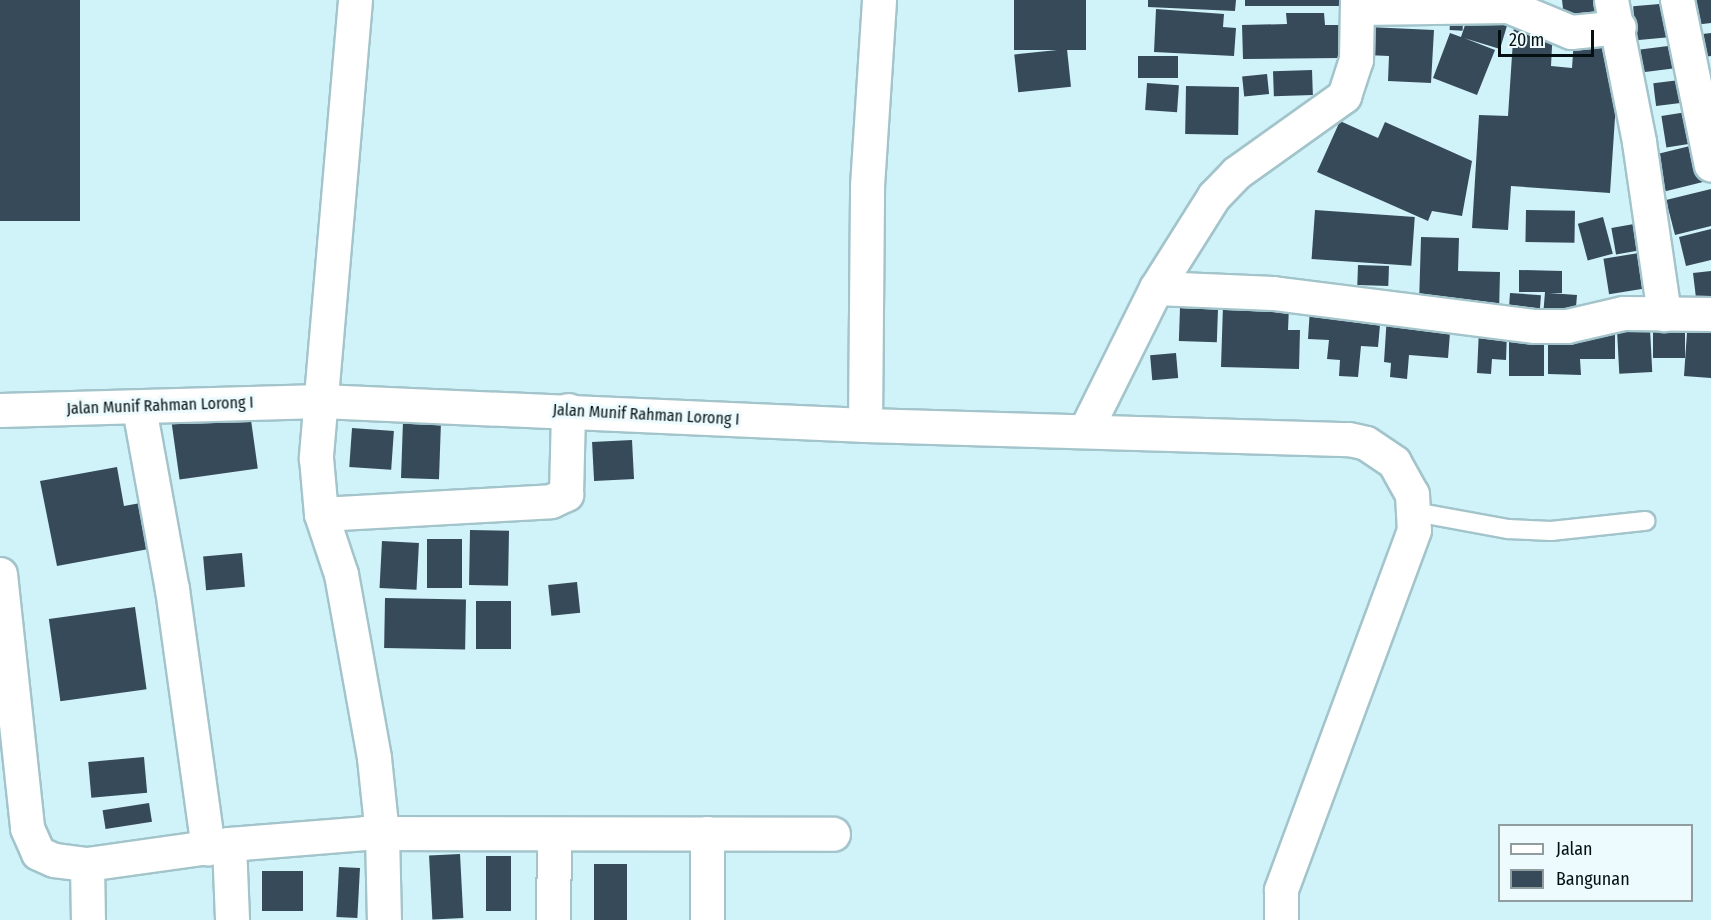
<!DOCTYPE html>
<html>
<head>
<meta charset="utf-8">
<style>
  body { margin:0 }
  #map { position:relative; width:1711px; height:920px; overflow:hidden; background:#d0f2f9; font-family:"Fira Sans Condensed",sans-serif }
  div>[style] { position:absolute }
  .building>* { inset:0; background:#374a5a; transform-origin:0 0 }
  .roads { filter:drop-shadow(2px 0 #a2c4ca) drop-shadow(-2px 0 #a2c4ca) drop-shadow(0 2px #a2c4ca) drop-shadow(0 -2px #a2c4ca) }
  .lane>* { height:18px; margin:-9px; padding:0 9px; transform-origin:9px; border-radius:9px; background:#fff }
  .street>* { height:33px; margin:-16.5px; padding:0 16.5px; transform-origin:16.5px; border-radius:16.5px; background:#fff }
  span { translate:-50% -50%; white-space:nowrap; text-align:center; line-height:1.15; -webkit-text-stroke:6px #eefbfe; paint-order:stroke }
  .street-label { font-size:16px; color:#040f11 }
  .legend { position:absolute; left:1498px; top:824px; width:195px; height:78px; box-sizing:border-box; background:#eefbfe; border:2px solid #909d9f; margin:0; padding:8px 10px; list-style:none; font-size:18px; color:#040f11 }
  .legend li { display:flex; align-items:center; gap:12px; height:30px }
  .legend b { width:30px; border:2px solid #909d9f }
  .scale { position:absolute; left:1498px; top:30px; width:96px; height:27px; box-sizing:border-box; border:3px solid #040f11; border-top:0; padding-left:8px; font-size:18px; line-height:21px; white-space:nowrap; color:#040f11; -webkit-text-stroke:4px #eefbfe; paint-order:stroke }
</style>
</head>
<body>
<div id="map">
  <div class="building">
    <div style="left:0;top:0;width:80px;height:221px"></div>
    <div style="left:1014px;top:0;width:72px;height:50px"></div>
    <div style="clip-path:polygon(1148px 0,1236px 0,1235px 11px,1148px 7px)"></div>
    <div style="left:1245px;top:0;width:96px;height:6px"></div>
    <div style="clip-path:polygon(1562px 0,1598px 0,1599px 12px,1585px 13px,1586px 24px,1565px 26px)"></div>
    <div style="clip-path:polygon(1692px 0,1711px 0,1711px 23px,1694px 25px)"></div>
    <div style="left:1671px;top:3px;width:34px;height:38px;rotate:85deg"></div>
    <div style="clip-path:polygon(1471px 7px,1509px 19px,1500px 49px,1464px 38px,1495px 50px,1477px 95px,1433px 78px,1450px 33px,1461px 37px)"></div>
    <div style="clip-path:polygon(1156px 9px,1224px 14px,1223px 27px,1236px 28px,1234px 56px,1154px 52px)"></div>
    <div style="left:1451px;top:9px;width:13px;height:21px;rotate:4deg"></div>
    <div style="clip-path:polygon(1286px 13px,1324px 13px,1325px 25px,1339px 25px,1340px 58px,1243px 59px,1242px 25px,1287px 24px)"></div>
    <div style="clip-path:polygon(1514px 25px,1553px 28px,1551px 66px,1572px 68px,1574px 39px,1620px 42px,1610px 193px,1511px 186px,1508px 230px,1472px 228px,1479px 115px,1508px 116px)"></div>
    <div style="clip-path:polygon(1368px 27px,1434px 30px,1431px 83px,1388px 81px,1389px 56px,1366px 55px)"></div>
    <div style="clip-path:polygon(1711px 33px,1711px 56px,1696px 58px,1694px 35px)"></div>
    <div style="left:1676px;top:45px;width:23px;height:36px;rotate:83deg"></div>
    <div style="left:1067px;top:49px;width:38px;height:53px;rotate:84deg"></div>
    <div style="left:1178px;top:56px;width:22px;height:40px;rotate:90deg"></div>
    <div style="left:1312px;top:70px;width:25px;height:39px;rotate:88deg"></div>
    <div style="left:1267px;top:74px;width:20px;height:25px;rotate:84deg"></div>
    <div style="left:1688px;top:79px;width:23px;height:35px;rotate:83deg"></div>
    <div style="left:1147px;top:83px;width:32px;height:27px;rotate:4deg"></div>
    <div style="left:1186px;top:86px;width:53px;height:48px;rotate:1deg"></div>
    <div style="left:1693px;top:111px;width:32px;height:32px;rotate:81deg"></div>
    <div style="clip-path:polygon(1340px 121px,1378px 138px,1385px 122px,1472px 161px,1462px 216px,1432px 211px,1428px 221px,1317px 172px)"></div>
    <div style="left:1702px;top:143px;width:38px;height:47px;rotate:76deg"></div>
    <div style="clip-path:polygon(1711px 189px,1711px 226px,1675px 235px,1666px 200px)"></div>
    <div style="left:1315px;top:210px;width:100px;height:49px;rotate:4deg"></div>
    <div style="left:1526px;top:210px;width:49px;height:32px;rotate:1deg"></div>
    <div style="left:1603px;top:217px;width:38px;height:26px;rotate:75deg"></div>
    <div style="left:1634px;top:224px;width:27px;height:23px;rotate:80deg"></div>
    <div style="clip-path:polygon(1711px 229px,1711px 260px,1686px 266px,1679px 237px)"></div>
    <div style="clip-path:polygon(1421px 237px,1459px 238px,1458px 271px,1500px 272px,1499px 313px,1419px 304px)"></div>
    <div style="left:1639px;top:253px;width:36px;height:36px;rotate:81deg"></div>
    <div style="left:1358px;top:265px;width:31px;height:20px;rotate:2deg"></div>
    <div style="clip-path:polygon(1519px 270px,1562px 271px,1562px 293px,1549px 293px,1577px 295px,1575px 319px,1543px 316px,1545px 292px,1519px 292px)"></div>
    <div style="clip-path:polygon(1711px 271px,1711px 297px,1696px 298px,1693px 273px)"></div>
    <div style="left:1510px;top:293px;width:31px;height:23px;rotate:4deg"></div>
    <div style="clip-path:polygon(1223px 305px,1289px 307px,1288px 330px,1300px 330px,1299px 369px,1221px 367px)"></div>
    <div style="left:1180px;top:308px;width:38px;height:33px;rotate:2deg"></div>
    <div style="clip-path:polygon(1310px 308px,1381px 314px,1378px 347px,1361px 346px,1358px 377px,1339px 376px,1340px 360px,1327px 359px,1329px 340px,1308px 339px)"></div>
    <div style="clip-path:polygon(1387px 315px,1451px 320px,1448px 358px,1409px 355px,1407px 379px,1390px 377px,1391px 363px,1384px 362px)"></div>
    <div style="clip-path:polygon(1688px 318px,1711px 319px,1711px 378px,1684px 376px)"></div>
    <div style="clip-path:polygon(1615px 320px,1615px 359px,1580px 359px,1581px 375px,1548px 374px,1548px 330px)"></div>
    <div style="clip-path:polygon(1479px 329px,1507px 331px,1506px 360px,1492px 359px,1491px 374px,1477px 373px)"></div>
    <div style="left:1650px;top:329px;width:43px;height:33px;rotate:87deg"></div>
    <div style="left:1544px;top:330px;width:46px;height:35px;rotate:90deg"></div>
    <div style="left:1653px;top:330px;width:32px;height:28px"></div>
    <div style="left:1176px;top:353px;width:25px;height:26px;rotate:85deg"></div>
    <div style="left:250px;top:413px;width:56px;height:79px;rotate:82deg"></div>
    <div style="left:403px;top:421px;width:38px;height:57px;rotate:2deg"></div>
    <div style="left:352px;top:428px;width:42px;height:39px;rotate:4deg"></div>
    <div style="left:632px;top:440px;width:39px;height:40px;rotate:87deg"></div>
    <div style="clip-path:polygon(117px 467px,124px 506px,146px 502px,154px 548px,57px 566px,40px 481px)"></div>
    <div style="left:470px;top:530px;width:39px;height:55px;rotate:1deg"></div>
    <div style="left:427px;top:539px;width:35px;height:49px"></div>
    <div style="left:382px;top:541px;width:37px;height:47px;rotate:3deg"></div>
    <div style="left:242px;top:553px;width:34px;height:39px;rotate:85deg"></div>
    <div style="left:577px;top:582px;width:31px;height:29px;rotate:84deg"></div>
    <div style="left:385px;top:598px;width:81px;height:50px;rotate:1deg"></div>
    <div style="left:476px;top:601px;width:35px;height:48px"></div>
    <div style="left:135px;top:607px;width:83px;height:87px;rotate:82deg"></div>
    <div style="left:144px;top:757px;width:36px;height:56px;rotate:85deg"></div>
    <div style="left:149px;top:803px;width:19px;height:47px;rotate:81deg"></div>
    <div style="left:460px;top:854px;width:64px;height:31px;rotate:87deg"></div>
    <div style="left:486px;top:856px;width:25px;height:55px"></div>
    <div style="left:594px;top:864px;width:33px;height:56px"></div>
    <div style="left:339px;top:867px;width:21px;height:50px;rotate:3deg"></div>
    <div style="left:262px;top:871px;width:41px;height:40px"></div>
  </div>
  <div class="roads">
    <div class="lane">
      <div style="left:1415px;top:512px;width:95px;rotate:10.4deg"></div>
      <div style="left:1508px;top:529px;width:43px;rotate:2.7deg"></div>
      <div style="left:1551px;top:531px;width:95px;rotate:-6.1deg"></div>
    </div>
    <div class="street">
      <div style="left:355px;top:0;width:460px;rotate:94.9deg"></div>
      <div style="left:316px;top:458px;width:56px;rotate:84.9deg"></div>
      <div style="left:321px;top:514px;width:63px;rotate:71.6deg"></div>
      <div style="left:341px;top:574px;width:187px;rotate:79.8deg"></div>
      <div style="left:374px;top:758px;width:76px;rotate:84deg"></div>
      <div style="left:382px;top:834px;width:86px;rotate:88.7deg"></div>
      <div style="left:1611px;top:0;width:145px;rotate:78.8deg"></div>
      <div style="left:1639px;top:142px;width:174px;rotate:81.7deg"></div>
      <div style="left:1677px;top:0;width:168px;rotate:78.4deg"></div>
      <div style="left:1357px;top:8px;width:151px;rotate:-0.8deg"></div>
      <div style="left:1508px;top:6px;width:68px;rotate:22.4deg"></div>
      <div style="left:1571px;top:32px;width:48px;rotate:-5.9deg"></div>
      <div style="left:1156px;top:288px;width:117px;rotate:2.4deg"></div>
      <div style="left:1273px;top:293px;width:264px;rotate:7.2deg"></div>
      <div style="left:1535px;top:326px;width:32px"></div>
      <div style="left:1567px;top:326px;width:57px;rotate:-13.1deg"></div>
      <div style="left:1623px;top:313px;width:88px;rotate:0.7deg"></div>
      <div style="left:139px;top:408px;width:184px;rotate:79.7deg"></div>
      <div style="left:172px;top:589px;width:262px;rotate:82.1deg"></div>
      <div style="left:0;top:410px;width:321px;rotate:-1.6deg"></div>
      <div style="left:321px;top:401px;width:545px;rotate:2.53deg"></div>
      <div style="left:865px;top:425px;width:239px;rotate:-89.5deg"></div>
      <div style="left:867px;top:186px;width:186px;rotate:-86.3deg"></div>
      <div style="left:865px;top:425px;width:484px;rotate:1.7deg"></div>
      <div style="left:1349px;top:439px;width:17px;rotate:13deg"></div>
      <div style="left:1366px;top:443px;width:34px;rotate:34deg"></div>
      <div style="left:1394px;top:462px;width:37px;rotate:61deg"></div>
      <div style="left:1412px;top:494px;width:36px;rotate:87deg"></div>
      <div style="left:1414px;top:530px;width:384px;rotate:110.3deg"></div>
      <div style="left:1281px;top:890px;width:30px;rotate:90deg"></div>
      <div style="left:1086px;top:429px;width:157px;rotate:-63.6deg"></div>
      <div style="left:1156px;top:288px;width:109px;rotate:-57.8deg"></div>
      <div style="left:1214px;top:196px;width:32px;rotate:-46deg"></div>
      <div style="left:1236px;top:173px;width:133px;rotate:-35.5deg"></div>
      <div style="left:1344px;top:96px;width:38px;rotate:-72deg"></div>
      <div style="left:1356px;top:60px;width:60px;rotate:-89deg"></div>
      <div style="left:321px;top:514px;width:230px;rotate:-3.2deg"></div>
      <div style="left:551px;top:501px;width:17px;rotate:-25deg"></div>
      <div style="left:566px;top:494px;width:84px;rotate:-88.6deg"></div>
      <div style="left:0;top:574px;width:255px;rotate:83.9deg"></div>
      <div style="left:27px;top:828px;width:27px;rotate:66deg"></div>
      <div style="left:38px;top:853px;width:17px;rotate:24deg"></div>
      <div style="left:54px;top:860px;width:33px;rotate:7deg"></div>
      <div style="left:87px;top:864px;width:143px;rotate:-8deg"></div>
      <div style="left:229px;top:844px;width:136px;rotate:-4.6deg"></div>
      <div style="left:365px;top:833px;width:468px;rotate:0.1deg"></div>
      <div style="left:707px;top:833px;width:87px;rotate:90deg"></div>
      <div style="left:229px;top:844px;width:76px;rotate:87.7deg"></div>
      <div style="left:87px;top:864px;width:56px;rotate:89deg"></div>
      <div style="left:553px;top:920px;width:86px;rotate:-89.3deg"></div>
    </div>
  </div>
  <div class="street-label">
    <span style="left:160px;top:406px;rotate:-2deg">Jalan Munif Rahman Lorong I</span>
    <span style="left:646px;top:415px;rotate:3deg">Jalan Munif Rahman Lorong I</span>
  </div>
  <ul class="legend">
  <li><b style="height:8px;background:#fff"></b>Jalan</li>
  <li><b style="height:16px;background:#374a5a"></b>Bangunan</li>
  </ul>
  <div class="scale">20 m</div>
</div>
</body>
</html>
